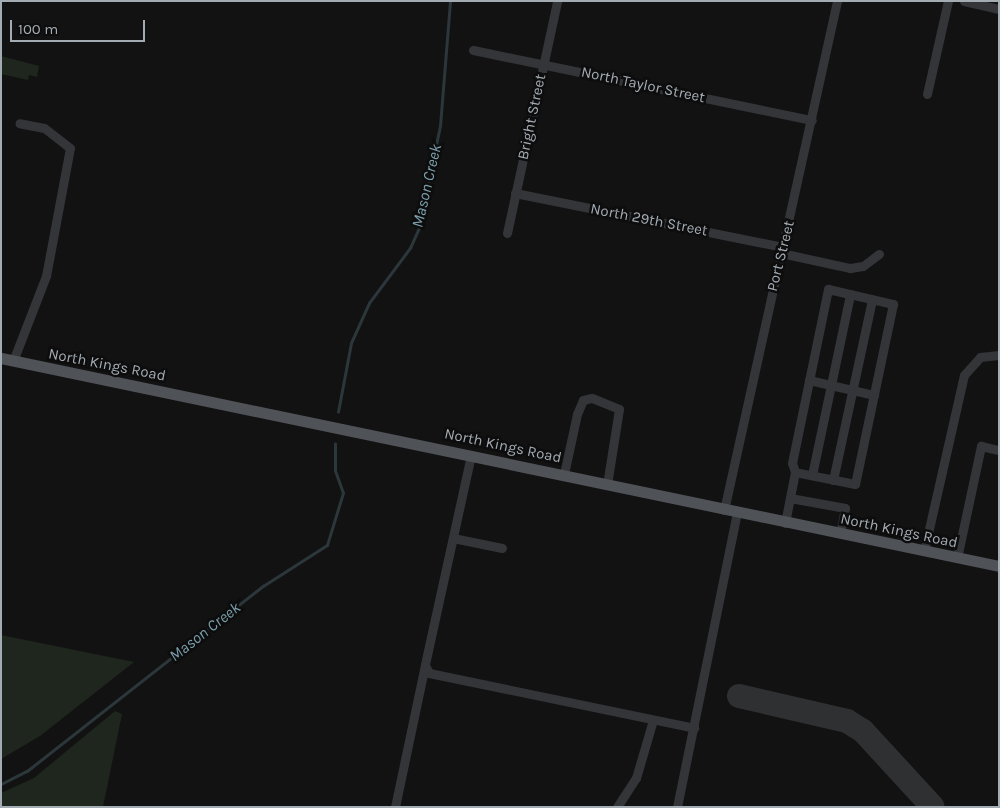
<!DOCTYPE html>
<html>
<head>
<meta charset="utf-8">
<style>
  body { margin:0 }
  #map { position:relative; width:1000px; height:808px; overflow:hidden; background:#121213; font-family:Karla,sans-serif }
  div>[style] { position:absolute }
  .green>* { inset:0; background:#1f261e }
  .stream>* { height:2.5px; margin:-1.25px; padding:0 1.25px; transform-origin:1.25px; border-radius:1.25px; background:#2c373b }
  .taxiway>* { height:24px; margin:-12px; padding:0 12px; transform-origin:12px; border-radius:12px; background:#2e3032 }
  .minor>* { height:9px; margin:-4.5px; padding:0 4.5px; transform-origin:4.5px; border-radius:4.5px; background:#333538 }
  .major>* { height:11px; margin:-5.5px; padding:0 5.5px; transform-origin:5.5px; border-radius:5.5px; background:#4f5257 }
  span { translate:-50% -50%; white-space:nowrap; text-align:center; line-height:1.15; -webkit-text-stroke:5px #0d0d0e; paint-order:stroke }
  .street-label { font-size:15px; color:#a4acb3 }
  .water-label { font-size:16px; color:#7ca0ac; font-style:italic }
  .frame { position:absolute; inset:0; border:2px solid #a4acb3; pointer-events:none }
  .scale { position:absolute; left:10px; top:20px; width:135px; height:22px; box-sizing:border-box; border:2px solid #a4acb3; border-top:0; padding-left:6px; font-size:15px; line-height:18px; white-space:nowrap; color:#a4acb3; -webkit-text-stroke:4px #0d0d0e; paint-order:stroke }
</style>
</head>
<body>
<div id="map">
  <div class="green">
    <div style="clip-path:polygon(1px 56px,39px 66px,37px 77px,29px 75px,28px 80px,1px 74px)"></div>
    <div style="clip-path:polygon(1px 635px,134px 662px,40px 736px,1px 759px)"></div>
    <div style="clip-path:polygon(115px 711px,122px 714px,103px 807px,1px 807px,1px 793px,34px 778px)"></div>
  </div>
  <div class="stream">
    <div style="left:338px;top:412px;width:70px;rotate:-79.3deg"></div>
    <div style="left:351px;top:343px;width:44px;rotate:-65.8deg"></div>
    <div style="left:369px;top:303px;width:69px;rotate:-53.3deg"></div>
    <div style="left:410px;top:248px;width:22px;rotate:-66deg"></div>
    <div style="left:419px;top:228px;width:104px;rotate:-78.4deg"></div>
    <div style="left:440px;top:126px;width:125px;rotate:-85.4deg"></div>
    <div style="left:1px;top:784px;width:29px;rotate:-27deg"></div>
    <div style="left:27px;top:771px;width:300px;rotate:-38.1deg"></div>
    <div style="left:263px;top:586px;width:76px;rotate:-32.6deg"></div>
    <div style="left:327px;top:545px;width:54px;rotate:-72.9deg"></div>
    <div style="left:343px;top:493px;width:23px;rotate:-110deg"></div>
    <div style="left:335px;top:471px;width:27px;rotate:-90deg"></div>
  </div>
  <div class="taxiway">
    <div style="left:739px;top:696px;width:111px;rotate:13deg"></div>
    <div style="left:847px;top:721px;width:19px;rotate:32deg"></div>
    <div style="left:863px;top:731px;width:103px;rotate:47.4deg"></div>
  </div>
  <div class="minor">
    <div style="left:964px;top:1px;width:36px;rotate:13deg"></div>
    <div style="left:473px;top:50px;width:346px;rotate:11.7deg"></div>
    <div style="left:927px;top:94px;width:95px;rotate:-77.3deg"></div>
    <div style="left:515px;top:193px;width:273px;rotate:11.4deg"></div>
    <div style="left:507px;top:233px;width:237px;rotate:-77.8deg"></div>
    <div style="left:781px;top:253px;width:71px;rotate:12.3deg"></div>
    <div style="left:850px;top:268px;width:13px;rotate:-9deg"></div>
    <div style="left:863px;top:266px;width:20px;rotate:-37deg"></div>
    <div style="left:13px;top:361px;width:91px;rotate:-68.8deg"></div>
    <div style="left:46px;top:276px;width:130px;rotate:-79.4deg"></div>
    <div style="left:70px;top:148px;width:33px;rotate:-142deg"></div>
    <div style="left:44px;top:128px;width:25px;rotate:-169deg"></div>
    <div style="left:809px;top:380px;width:67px;rotate:13deg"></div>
    <div style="left:471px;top:455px;width:215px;rotate:102.4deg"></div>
    <div style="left:425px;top:665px;width:9px;rotate:63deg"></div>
    <div style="left:429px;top:673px;width:271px;rotate:11.7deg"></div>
    <div style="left:564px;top:474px;width:61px;rotate:-77.8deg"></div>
    <div style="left:577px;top:414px;width:15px;rotate:-67deg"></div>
    <div style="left:583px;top:400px;width:9px;rotate:-13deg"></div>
    <div style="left:592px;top:398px;width:29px;rotate:22deg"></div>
    <div style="left:619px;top:409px;width:77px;rotate:99deg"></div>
    <div style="left:812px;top:475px;width:185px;rotate:-78.1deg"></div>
    <div style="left:833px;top:480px;width:185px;rotate:-77.8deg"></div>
    <div style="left:790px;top:498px;width:56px;rotate:10.3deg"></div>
    <div style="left:845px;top:508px;width:26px;rotate:101deg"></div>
    <div style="left:724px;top:510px;width:521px;rotate:-77.48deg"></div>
    <div style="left:785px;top:523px;width:52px;rotate:-78.9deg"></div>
    <div style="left:795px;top:472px;width:9px;rotate:-108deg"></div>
    <div style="left:792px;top:463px;width:178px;rotate:-78.3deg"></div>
    <div style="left:828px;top:289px;width:67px;rotate:13deg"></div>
    <div style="left:893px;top:304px;width:184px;rotate:101.9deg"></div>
    <div style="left:855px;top:484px;width:61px;rotate:-168.7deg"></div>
    <div style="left:453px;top:538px;width:50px;rotate:11.5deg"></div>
    <div style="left:924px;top:551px;width:180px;rotate:-77.2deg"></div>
    <div style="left:964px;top:375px;width:24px;rotate:-48deg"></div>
    <div style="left:980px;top:357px;width:19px;rotate:-6deg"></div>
    <div style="left:957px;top:558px;width:115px;rotate:-77.9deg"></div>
    <div style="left:981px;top:446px;width:18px;rotate:13deg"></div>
    <div style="left:395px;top:807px;width:145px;rotate:-78.1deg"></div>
    <div style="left:617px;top:807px;width:35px;rotate:-57deg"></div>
    <div style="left:636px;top:778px;width:60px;rotate:-73.7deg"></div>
    <div style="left:677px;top:807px;width:300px;rotate:-78.5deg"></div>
  </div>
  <div class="major">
    <div style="left:1px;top:358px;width:1019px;rotate:11.77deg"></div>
  </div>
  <div class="street-label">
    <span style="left:643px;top:85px;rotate:12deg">North Taylor Street</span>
    <span style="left:532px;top:117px;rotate:-78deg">Bright Street</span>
    <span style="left:649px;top:220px;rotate:11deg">North 29th Street</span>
    <span style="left:781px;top:256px;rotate:-76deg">Port Street</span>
    <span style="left:107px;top:365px;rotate:11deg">North Kings Road</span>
    <span style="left:503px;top:446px;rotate:12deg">North Kings Road</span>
    <span style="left:899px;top:531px;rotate:12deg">North Kings Road</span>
  </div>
  <div class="water-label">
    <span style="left:427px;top:186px;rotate:-77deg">Mason Creek</span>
    <span style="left:205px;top:632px;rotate:-38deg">Mason Creek</span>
  </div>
  <div class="frame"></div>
  <div class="scale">100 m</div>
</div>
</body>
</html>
